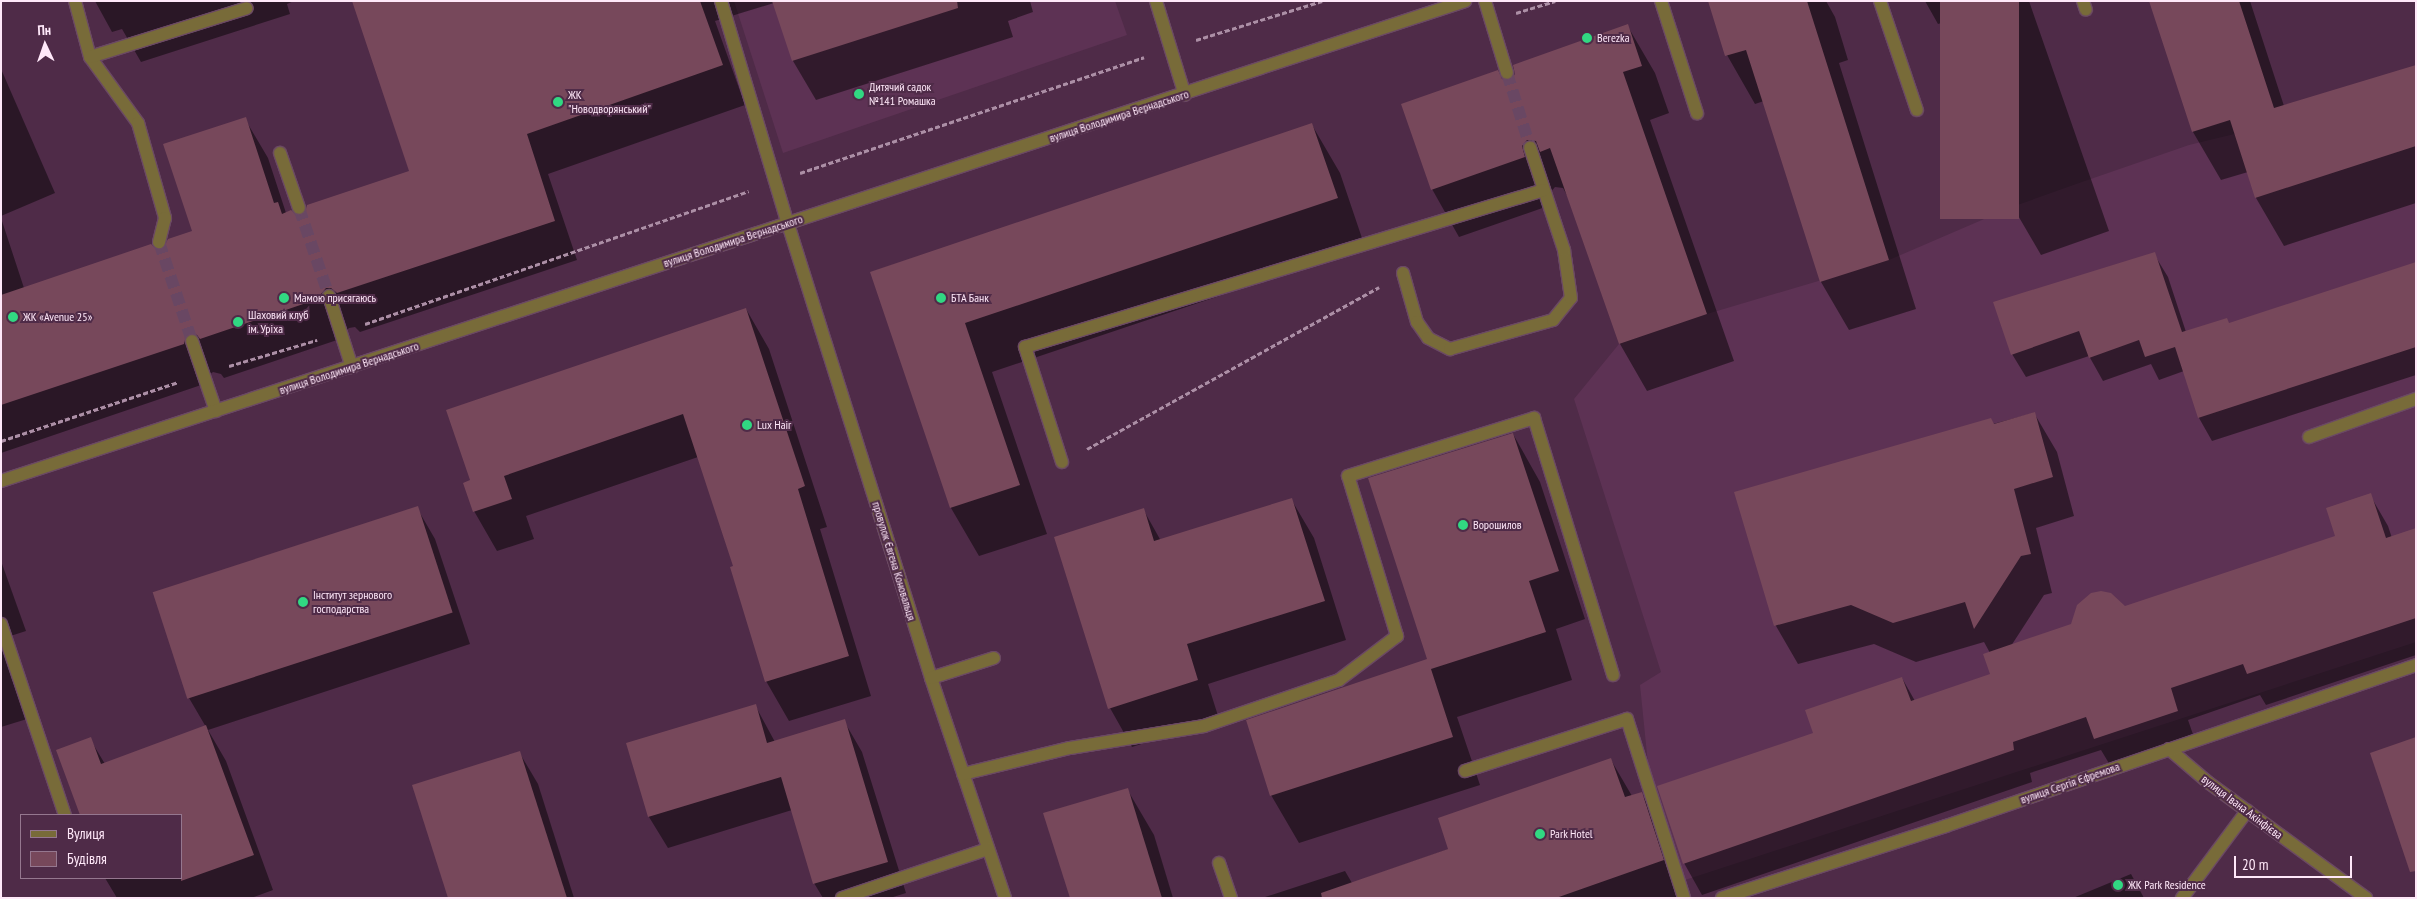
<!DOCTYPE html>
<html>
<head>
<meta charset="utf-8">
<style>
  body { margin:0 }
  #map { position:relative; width:2417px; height:899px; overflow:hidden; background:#4f2b48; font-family:"PT Sans Narrow",sans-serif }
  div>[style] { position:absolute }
  .built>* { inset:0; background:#5d3254 }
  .shadow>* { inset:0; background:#0007 }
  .building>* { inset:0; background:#77485b; transform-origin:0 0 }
  .minor-tunnel>* { height:12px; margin-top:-6px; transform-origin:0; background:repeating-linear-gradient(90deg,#694763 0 12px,transparent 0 18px) }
  .path>* { height:3px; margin-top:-1.5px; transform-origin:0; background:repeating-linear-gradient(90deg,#ac8fa6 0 5px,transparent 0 7.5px) }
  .roads { filter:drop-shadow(1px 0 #6b4964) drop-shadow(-1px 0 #6b4964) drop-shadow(0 1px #6b4964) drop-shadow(0 -1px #6b4964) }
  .minor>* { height:12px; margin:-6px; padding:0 6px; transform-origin:6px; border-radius:6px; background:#786b39 }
  .dots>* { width:14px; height:14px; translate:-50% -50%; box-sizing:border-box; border:2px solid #4f2b48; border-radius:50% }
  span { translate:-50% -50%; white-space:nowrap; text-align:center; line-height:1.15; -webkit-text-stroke:4px #4f2b48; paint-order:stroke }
  .poi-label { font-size:12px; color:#ffe8f9 }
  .left { translate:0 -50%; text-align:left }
  .street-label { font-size:12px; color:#ffe8f9 }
  .frame { position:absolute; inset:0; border:2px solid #ffe8f9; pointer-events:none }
  .legend { position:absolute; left:20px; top:814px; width:162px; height:65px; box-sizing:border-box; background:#4f2b48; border:1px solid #95778f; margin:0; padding:6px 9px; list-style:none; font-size:15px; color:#ffe8f9 }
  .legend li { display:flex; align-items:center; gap:10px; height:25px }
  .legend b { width:25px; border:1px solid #95778f }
  .north { position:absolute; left:20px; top:20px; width:50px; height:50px; -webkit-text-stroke:4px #4f2b48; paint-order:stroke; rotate:357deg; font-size:14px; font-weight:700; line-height:20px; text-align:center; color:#ffe8f9 }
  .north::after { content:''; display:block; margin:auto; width:18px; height:22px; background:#ffe8f9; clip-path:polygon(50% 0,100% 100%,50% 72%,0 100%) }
  .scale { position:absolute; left:2234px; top:856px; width:118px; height:22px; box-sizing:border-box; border:2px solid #ffe8f9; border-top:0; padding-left:6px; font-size:15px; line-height:18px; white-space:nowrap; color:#ffe8f9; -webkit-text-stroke:4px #4f2b48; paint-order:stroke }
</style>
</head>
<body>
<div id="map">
  <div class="built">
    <div style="clip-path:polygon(734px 1px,1115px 1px,1127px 35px,783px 153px)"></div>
    <div style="clip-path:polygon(2416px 71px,2416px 642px,1685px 880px,1648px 764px,1640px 685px,1661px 672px,1574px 399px,1619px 344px,1707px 314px,1889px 260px,2012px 207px,2082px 182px,2189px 145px,2247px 131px)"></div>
  </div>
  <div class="shadow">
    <div style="clip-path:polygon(95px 1px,294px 1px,287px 4px,290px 14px,141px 62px,122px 29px,112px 32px)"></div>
    <div style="clip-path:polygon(353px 1px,1030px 1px,1033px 12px,1008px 21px,1013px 37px,816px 100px,793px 61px,774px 3px,715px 21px,745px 105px,548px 174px,577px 260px,360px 332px,355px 327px,349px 328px,343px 334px,343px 338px,224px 378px,221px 374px,213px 372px,208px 376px,207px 383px,1px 453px,1px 218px,24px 288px,162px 251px,194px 232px,245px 119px,268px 158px,286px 213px,301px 217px,410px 172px)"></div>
    <div style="clip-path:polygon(1709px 1px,1826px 1px,1835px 17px,1848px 60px,1839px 63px,1916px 309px,1849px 330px,1821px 282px,1764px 101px,1755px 104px,1727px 55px)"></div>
    <div style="clip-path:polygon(1925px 1px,2029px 1px,2109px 231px,2041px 255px,2013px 207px,1948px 21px,1938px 24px)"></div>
    <div style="clip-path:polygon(2150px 1px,2250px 1px,2284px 106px,2416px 67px,2416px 203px,2284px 246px,2256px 198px,2248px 172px,2221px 180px,2193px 132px)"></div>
    <div style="clip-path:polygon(1627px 25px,1655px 73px,1669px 113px,1650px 120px,1734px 361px,1647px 391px,1620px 344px,1569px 199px,1563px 188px,1555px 187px,1549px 194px,1551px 205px,1459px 237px,1432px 189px,1502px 81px,1510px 82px)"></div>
    <div style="clip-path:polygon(1px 69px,55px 193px,1px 216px)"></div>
    <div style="clip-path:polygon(1312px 125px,1340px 173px,1365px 247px,992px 372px,1047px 534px,979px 556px,951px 508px,872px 272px)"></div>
    <div style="clip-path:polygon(2154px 254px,2168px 277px,2186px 332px,2229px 324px,2416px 263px,2416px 375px,2212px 441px,2199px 418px,2184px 371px,2159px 380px,2151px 364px,2103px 381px,2089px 356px,2026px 377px,2012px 354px)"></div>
    <div style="clip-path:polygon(746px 309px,769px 349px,827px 527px,820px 529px,871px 696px,789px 721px,766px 681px,734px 567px,698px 457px,526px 516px,534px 539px,497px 551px,474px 511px,465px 484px)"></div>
    <div style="clip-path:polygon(2034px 413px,2057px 452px,2074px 516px,2036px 528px,2052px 593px,2044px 595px,2011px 646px,2337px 537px,2370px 495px,2388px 526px,2392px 538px,2416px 530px,2416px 655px,2266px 705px,2260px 695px,2188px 720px,2196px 743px,2113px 770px,2101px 750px,2030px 773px,2032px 782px,1702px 895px,1684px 863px,1815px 734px,1902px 678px,1915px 701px,1992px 675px,1990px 653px,1984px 642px,1916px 662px,1874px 644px,1798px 664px,1776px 626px,1735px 493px)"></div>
    <div style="clip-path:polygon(1513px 434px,1540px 482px,1585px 619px,1556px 629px,1572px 680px,1457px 717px,1480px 785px,1299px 843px,1271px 795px,1429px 659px)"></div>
    <div style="clip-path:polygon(1291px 499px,1314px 538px,1346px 640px,1208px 684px,1219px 719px,1132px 747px,1110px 708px,1143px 509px,1161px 541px)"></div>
    <div style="clip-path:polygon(417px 508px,435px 539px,470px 644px,208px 730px,226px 761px,273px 890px,251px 898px,117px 898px,105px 878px,181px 878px,181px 815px,82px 815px,57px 751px,90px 739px,105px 764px,206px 727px,189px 698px)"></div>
    <div style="clip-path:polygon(1px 561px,26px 631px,1px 639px)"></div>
    <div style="clip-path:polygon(1px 639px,27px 719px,1px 727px)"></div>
    <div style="clip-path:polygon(755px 705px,775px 742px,844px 721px,862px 752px,906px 893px,890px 898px,823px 898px,814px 883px,792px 810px,668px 848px,649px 817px,627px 744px)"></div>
    <div style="clip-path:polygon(519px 752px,538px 784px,574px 898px,449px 898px)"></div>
    <div style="clip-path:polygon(1611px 760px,1632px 796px,1641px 793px,1668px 839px,1686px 898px,1262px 898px,1345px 871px,1352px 883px,1449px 849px)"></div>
    <div style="clip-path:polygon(1127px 789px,1154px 835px,1173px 898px,1071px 898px)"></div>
    <div style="clip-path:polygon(2131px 874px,2144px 898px,2073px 898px)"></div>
  </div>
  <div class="building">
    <div style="clip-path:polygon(352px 1px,700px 1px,723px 65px,527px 134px,555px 221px,337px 293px,331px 288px,326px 288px,321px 294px,321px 298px,200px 339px,197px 335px,190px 333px,186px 336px,184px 344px,1px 405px,1px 295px,151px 244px,157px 250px,162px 250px,168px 239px,192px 231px,163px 144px,246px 117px,274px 203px,278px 202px,282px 214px,291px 210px,298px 216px,305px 213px,307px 205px,409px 171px)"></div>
    <div style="clip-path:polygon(772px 1px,957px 1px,958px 8px,792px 61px)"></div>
    <div style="clip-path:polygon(1708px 1px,1807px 1px,1889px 260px,1820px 282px,1746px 50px,1725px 56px)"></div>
    <div style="left:1940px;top:1px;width:79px;height:218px"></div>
    <div style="clip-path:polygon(2149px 1px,2239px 1px,2274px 108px,2416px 65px,2416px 146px,2255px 198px,2230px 120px,2192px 132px)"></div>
    <div style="clip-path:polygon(1628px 24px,1642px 66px,1623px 72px,1707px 314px,1619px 344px,1550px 148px,1540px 152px,1536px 141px,1527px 140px,1522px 146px,1525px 157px,1431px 190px,1401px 104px,1498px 70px,1502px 79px,1510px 81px,1515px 74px,1513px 65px)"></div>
    <div style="clip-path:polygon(1312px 123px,1338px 198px,965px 323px,1020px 485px,950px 508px,870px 272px)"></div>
    <div style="clip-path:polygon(2155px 252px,2182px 332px,2227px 318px,2229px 323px,2416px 262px,2416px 347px,2198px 418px,2175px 347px,2145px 357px,2139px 340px,2089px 358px,2079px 331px,2011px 355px,1993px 302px)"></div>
    <div style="clip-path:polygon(746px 308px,805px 486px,798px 489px,849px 656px,765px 682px,730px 567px,733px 566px,683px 414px,504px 476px,512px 499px,473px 512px,463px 483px,470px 480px,446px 410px)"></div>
    <div style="clip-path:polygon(2035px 412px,2053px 477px,2014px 489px,2031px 554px,2021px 556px,1974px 629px,1965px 602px,1893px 623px,1851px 605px,1774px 626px,1734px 492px,1991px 418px,1994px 424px)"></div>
    <div style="clip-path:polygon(1513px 433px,1559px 571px,1529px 581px,1546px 632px,1431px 669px,1453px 737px,1270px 796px,1246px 720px,1427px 659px,1368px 478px)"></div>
    <div style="clip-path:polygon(2371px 493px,2386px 538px,2416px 528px,2416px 618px,2247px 674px,2243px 664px,2171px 688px,2178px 711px,2094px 739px,2086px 717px,2013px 742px,2014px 750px,1683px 864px,1657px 786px,1813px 733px,1805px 710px,1902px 677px,1911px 701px,1990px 674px,1983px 654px,2071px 624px,2077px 605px,2091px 593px,2101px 591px,2111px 593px,2125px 606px,2335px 536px,2326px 508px)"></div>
    <div style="clip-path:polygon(1292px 498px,1325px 601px,1187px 644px,1198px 680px,1108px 709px,1054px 537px,1144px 508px,1154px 541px)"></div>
    <div style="left:418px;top:506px;width:112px;height:279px;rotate:72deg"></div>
    <div style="clip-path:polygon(756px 704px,767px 743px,845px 719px,888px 862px,813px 884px,781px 777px,648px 817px,626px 743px)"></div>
    <div style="clip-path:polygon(206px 725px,254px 855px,181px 881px,181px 815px,80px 815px,56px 750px,91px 737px,101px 764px)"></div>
    <div style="clip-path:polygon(2416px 737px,2416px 871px,2410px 872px,2370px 753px)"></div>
    <div style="clip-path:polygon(520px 751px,567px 898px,448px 898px,412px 785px)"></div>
    <div style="clip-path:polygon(1611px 758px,1625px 797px,1642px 792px,1664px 860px,1556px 898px,1322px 898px,1321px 893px,1448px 849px,1438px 818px)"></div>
    <div style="clip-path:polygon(1128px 788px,1162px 898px,1070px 898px,1043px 813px)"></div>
  </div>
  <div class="minor-tunnel">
    <div style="left:1507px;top:73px;width:77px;rotate:72.7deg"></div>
    <div style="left:299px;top:208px;width:93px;rotate:71.2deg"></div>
    <div style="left:159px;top:242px;width:104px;rotate:71.6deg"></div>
  </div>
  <div class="path">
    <div style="left:1516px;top:13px;width:41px;rotate:-17.1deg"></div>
    <div style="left:1196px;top:40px;width:132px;rotate:-17.2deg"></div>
    <div style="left:800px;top:173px;width:363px;rotate:-18.6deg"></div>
    <div style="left:365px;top:324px;width:406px;rotate:-19.1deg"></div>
    <div style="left:229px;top:366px;width:92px;rotate:-16.5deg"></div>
    <div style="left:1px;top:441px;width:187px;rotate:-18.4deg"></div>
    <div style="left:1087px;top:449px;width:334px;rotate:-29deg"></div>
  </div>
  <div class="roads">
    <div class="minor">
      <div style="left:75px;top:1px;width:58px;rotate:75deg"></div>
      <div style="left:90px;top:57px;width:82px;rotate:54deg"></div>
      <div style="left:138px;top:123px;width:99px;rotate:74.1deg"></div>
      <div style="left:165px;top:218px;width:25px;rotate:104deg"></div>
      <div style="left:721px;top:1px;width:233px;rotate:73.3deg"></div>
      <div style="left:788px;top:224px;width:476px;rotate:72.5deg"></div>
      <div style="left:931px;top:678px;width:232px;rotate:71.4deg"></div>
      <div style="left:1156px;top:1px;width:98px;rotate:72.9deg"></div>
      <div style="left:1485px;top:1px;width:75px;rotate:73deg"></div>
      <div style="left:1661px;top:1px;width:118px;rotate:72.2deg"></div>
      <div style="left:1880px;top:1px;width:115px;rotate:71.3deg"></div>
      <div style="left:2083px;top:1px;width:9px;rotate:72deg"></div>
      <div style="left:90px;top:57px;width:164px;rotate:-17.3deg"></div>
      <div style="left:280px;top:153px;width:58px;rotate:70.9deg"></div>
      <div style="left:1403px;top:273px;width:51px;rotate:74.1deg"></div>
      <div style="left:1417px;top:322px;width:19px;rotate:55deg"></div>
      <div style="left:1428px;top:338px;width:25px;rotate:27deg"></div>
      <div style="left:1450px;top:349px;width:107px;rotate:-15.7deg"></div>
      <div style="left:1553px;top:320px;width:28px;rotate:-51deg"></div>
      <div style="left:1571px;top:298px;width:49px;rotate:-98.3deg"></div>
      <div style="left:1564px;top:250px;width:108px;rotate:-108.3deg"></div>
      <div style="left:329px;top:296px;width:75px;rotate:72.1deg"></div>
      <div style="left:192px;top:341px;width:74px;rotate:71.1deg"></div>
      <div style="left:2309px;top:437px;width:114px;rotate:-19.6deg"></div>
      <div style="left:1062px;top:462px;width:121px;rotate:-107.8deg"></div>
      <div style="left:1025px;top:347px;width:542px;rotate:-16.83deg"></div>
      <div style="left:1px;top:481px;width:1541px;rotate:-18.15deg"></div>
      <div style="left:1px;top:624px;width:201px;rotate:71.5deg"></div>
      <div style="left:931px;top:678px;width:66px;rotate:-17.6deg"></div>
      <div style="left:2169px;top:749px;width:52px;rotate:40.4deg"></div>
      <div style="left:2209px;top:783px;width:195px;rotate:36.2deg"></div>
      <div style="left:1465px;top:771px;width:170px;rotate:-17.8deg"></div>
      <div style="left:1627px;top:719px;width:188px;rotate:72.3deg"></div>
      <div style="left:963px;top:774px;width:110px;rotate:-13.7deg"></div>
      <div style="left:1070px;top:748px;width:136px;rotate:-9.3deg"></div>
      <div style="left:1204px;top:726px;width:143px;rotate:-18.8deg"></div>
      <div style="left:1339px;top:680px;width:73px;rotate:-37.2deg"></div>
      <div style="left:1397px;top:636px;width:167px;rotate:-107deg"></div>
      <div style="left:1348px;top:476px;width:195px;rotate:-17.3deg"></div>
      <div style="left:1534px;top:418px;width:269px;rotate:72.9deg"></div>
      <div style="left:1219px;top:863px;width:37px;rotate:71deg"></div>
      <div style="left:842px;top:898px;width:154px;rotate:-18.6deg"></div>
      <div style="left:1722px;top:898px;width:235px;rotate:-17.8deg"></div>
      <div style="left:1946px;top:826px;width:497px;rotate:-18.9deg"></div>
      <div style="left:2182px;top:898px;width:109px;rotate:-53.2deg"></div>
    </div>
  </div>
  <div class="dots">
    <div style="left:1587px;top:38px;background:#31d882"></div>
    <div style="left:859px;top:94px;background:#31d882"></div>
    <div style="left:558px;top:102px;background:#31d882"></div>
    <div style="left:284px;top:298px;background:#31d882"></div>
    <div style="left:941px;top:298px;background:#31d882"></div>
    <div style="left:13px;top:317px;background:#31d882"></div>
    <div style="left:238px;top:322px;background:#31d882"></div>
    <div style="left:747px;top:425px;background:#31d882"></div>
    <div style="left:1463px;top:525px;background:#31d882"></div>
    <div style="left:303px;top:602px;background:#31d882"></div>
    <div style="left:1540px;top:834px;background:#31d882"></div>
    <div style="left:2118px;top:885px;background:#31d882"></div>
  </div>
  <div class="poi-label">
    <span class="left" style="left:1597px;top:38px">Berezka</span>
    <span class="left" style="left:869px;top:94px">Дитячий садок<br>№141 Ромашка</span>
    <span class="left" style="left:568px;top:102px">ЖК<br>"Новодворянський"</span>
    <span class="left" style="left:294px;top:298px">Мамою присягаюсь</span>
    <span class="left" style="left:951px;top:298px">БТА Банк</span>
    <span class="left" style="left:248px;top:322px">Шаховий клуб<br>ім. Уріха</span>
    <span class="left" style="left:23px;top:317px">ЖК «Avenue 25»</span>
    <span class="left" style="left:757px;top:425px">Lux Hair</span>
    <span class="left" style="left:1473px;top:525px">Ворошилов</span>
    <span class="left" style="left:313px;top:602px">Інститут зернового<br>господарства</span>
    <span class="left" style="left:1550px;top:834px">Park Hotel</span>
    <span class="left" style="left:2128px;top:885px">ЖК Park Residence</span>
  </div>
  <div class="street-label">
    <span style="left:1119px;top:116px;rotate:-18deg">вулиця Володимира Вернадського</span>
    <span style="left:733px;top:241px;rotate:-18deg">вулиця Володимира Вернадського</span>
    <span style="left:349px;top:368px;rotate:-18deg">вулиця Володимира Вернадського</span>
    <span style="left:894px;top:561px;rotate:73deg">провулок Євгена Коновальця</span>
    <span style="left:2070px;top:783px;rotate:-19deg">вулиця Сергія Єфремова</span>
    <span style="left:2242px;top:807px;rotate:37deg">вулиця Івана Акінфієва</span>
  </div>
  <div class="frame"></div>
  <ul class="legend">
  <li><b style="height:6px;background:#786b39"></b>Вулиця</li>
  <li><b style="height:14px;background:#77485b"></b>Будівля</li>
  </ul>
  <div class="north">Пн</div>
  <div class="scale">20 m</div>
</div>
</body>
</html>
